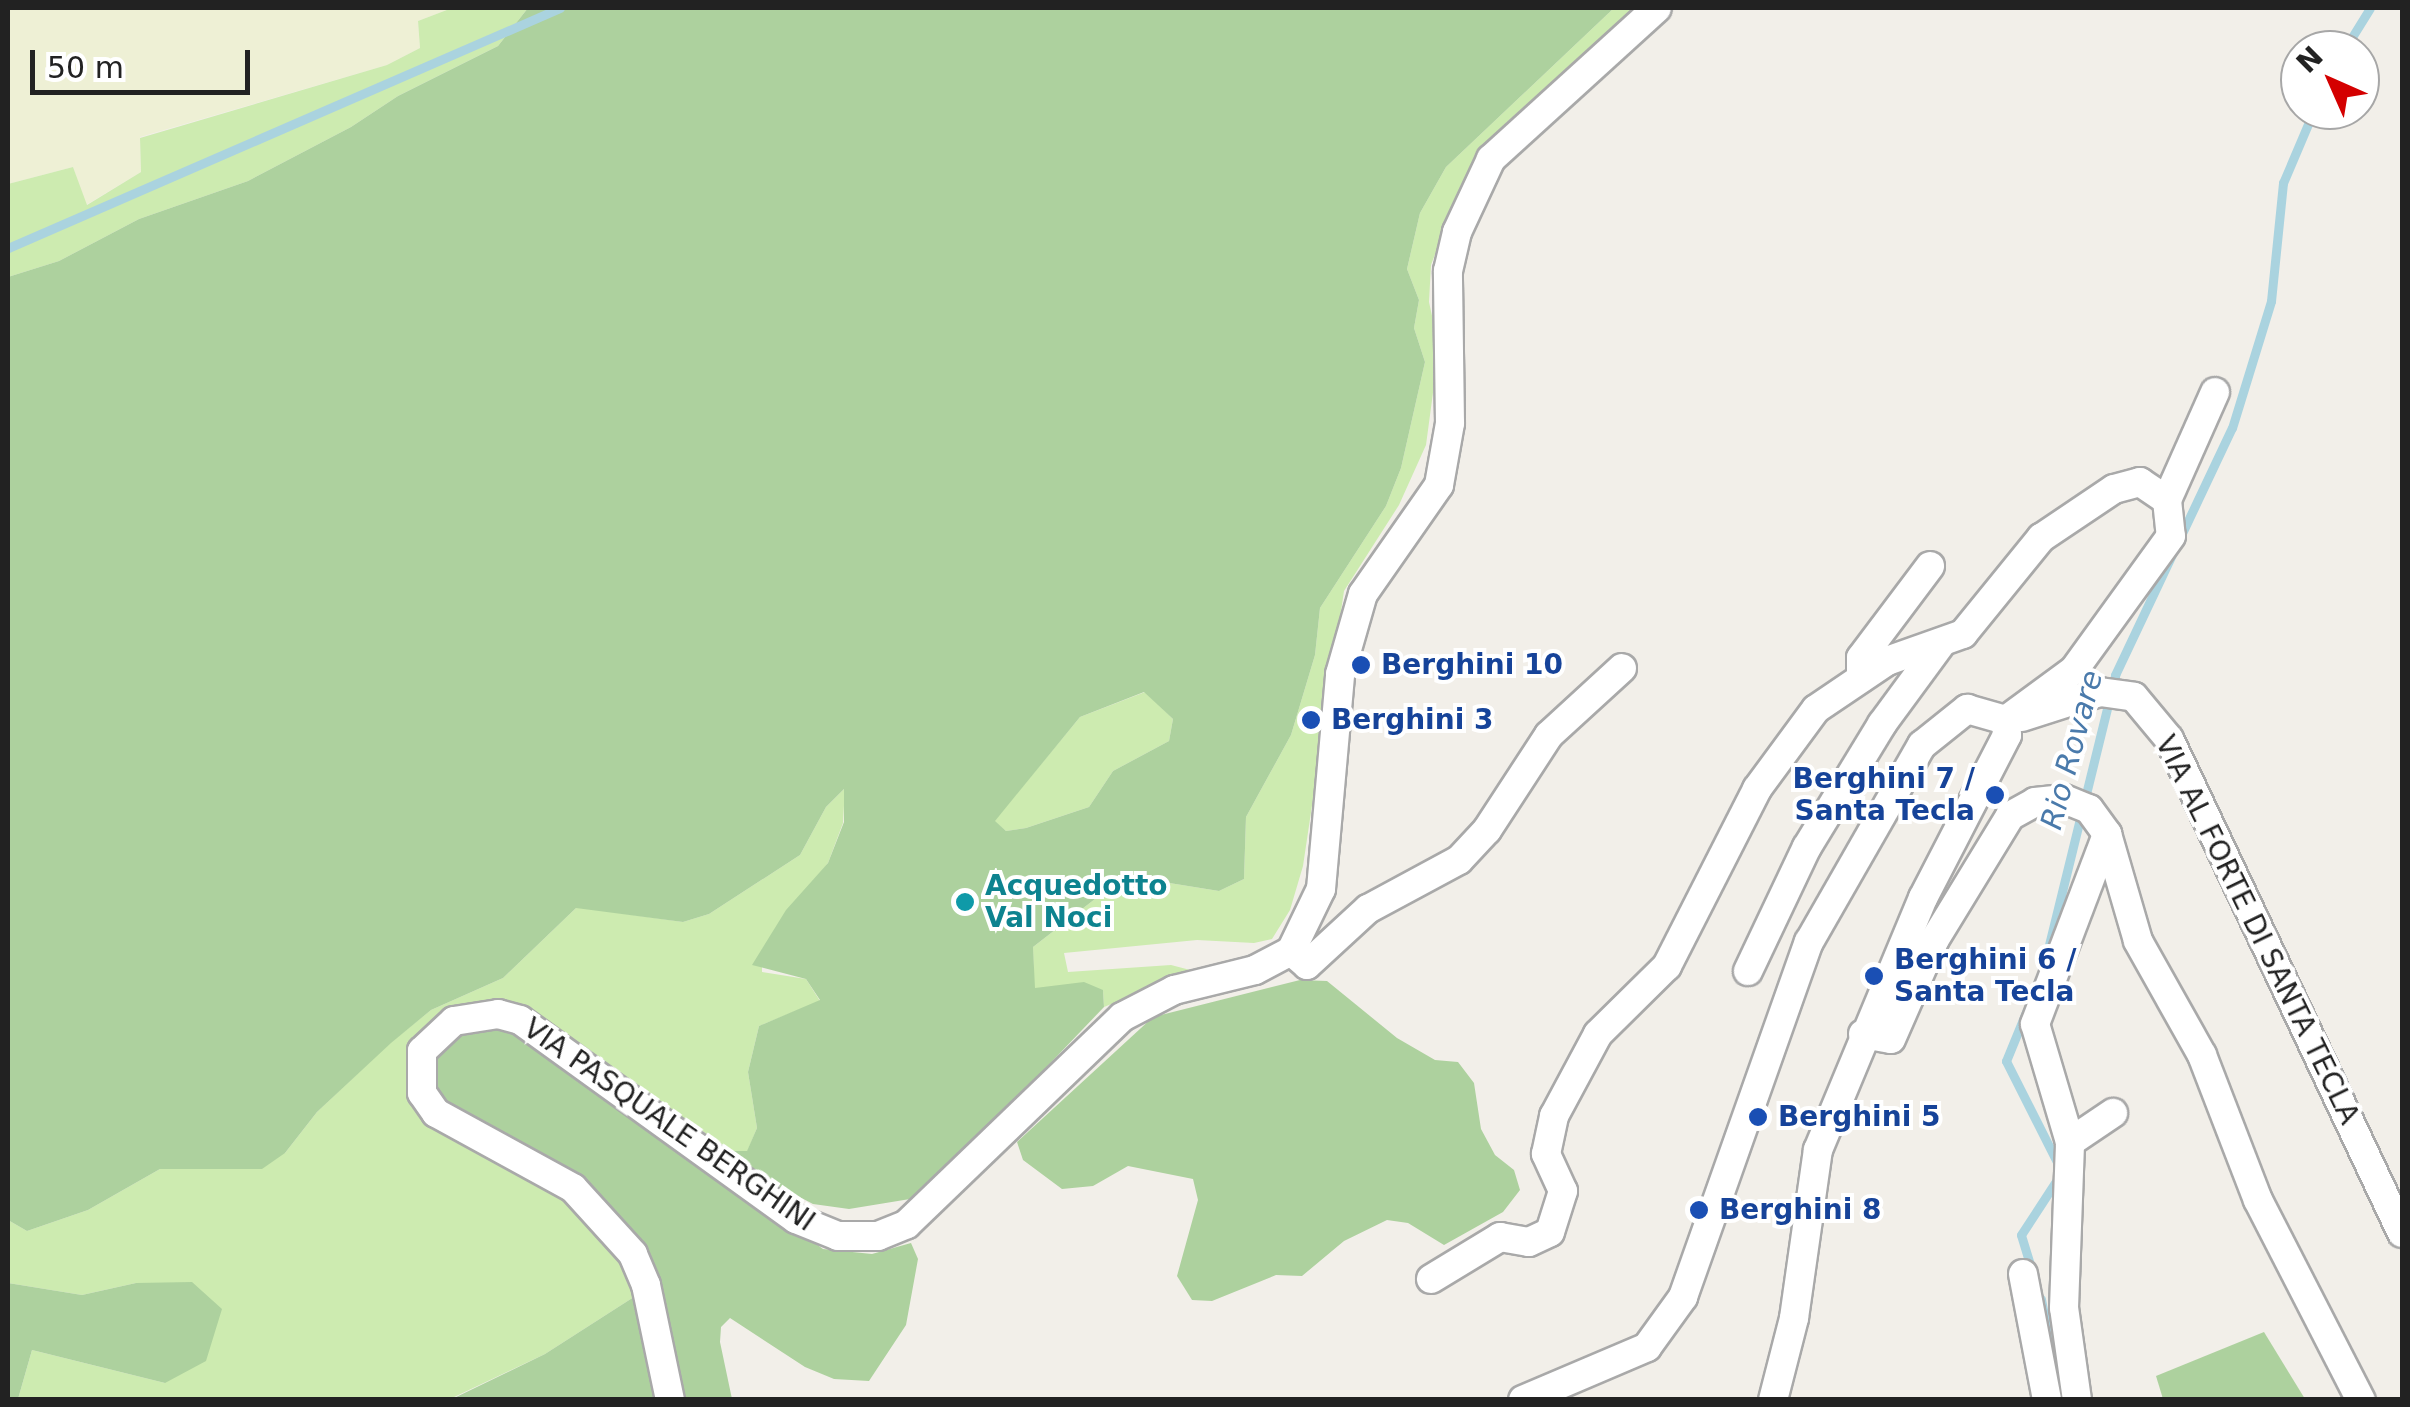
<!DOCTYPE html>
<html>
<head>
<meta charset="utf-8">
<style>
  body { margin:0 }
  #map { position:relative; width:2410px; height:1407px; overflow:hidden; background:#f2efe9; font-family:"DejaVu Sans",sans-serif }
  div>[style] { position:absolute }
  .farmland>* { inset:0; background:#eef0d5 }
  .grass>* { inset:0; background:#cdebb0 }
  .forest>* { inset:0; background:#add19e }
  .stream>* { height:9px; margin:-4.5px; padding:0 4.5px; transform-origin:4.5px; border-radius:4.5px; background:#aad3df }
  .roads { filter:drop-shadow(2px 0 #a9a9a9) drop-shadow(-2px 0 #a9a9a9) drop-shadow(0 2px #a9a9a9) drop-shadow(0 -2px #a9a9a9) }
  .minor>* { height:28px; margin:-14px; padding:0 14px; transform-origin:14px; border-radius:14px; background:#fff }
  .dots>* { width:28px; height:28px; translate:-50% -50%; box-sizing:border-box; border:5px solid #fff; border-radius:50% }
  span { translate:-50% -50%; white-space:nowrap; text-align:center; line-height:1.15; -webkit-text-stroke:8px #fff; paint-order:stroke }
  .transit-label { font-size:28px; color:#164399; font-weight:700 }
  .left { translate:0 -50%; text-align:left }
  .right { translate:-100% -50%; text-align:right }
  .culture-label { font-size:28px; color:#0d838f; font-weight:700 }
  .street-label { font-size:28px; color:#222 }
  .water-label { font-size:30px; color:#4a7aab; font-style:italic }
  .frame { position:absolute; inset:0; border:10px solid #222; pointer-events:none }
  .north { position:absolute; left:2280px; top:30px; width:100px; height:100px; box-sizing:border-box; background:#fff; border:2px solid #a7a7a7; border-radius:50%; rotate:315deg; font-size:28px; font-weight:700; line-height:40px; text-align:center; color:#222 }
  .north::after { content:''; display:block; margin:auto; width:35px; height:45px; background:#d40000; clip-path:polygon(50% 0,100% 100%,50% 72%,0 100%) }
  .scale { position:absolute; left:30px; top:50px; width:220px; height:45px; box-sizing:border-box; border:5px solid #222; border-top:0; padding-left:12px; font-size:30px; line-height:35px; white-space:nowrap; color:#222; -webkit-text-stroke:8px #fff; paint-order:stroke }
</style>
</head>
<body>
<div id="map">
  <div class="farmland">
    <div style="clip-path:polygon(8px 8px,452px 8px,418px 21px,420px 48px,387px 65px,140px 137px,141px 172px,86px 205px,73px 167px,8px 184px)"></div>
  </div>
  <div class="grass">
    <div style="clip-path:polygon(452px 8px,528px 8px,498px 46px,398px 96px,351px 127px,248px 181px,139px 219px,59px 261px,8px 277px,8px 184px,73px 167px,87px 205px,141px 172px,140px 138px,387px 65px,420px 48px,418px 21px)"></div>
    <div style="clip-path:polygon(1614px 8px,1638px 8px,1507px 122px,1461px 185px,1431px 265px,1429px 302px,1439px 348px,1426px 445px,1399px 505px,1344px 591px,1303px 866px,1290px 910px,1272px 939px,1254px 943px,1197px 940px,1064px 953px,1068px 972px,1171px 965px,1194px 971px,1104px 1007px,1103px 990px,1034px 988px,1033px 947px,1104px 892px,1157px 881px,1219px 891px,1244px 879px,1246px 817px,1291px 735px,1315px 655px,1320px 608px,1386px 506px,1401px 468px,1425px 362px,1414px 328px,1419px 300px,1407px 269px,1420px 213px,1446px 167px)"></div>
    <div style="clip-path:polygon(1145px 692px,1173px 719px,1169px 741px,1113px 771px,1089px 807px,1026px 828px,1006px 831px,994px 821px,1080px 717px)"></div>
    <div style="clip-path:polygon(845px 788px,843px 823px,828px 863px,762px 949px,762px 972px,806px 979px,820px 1001px,759px 1026px,748px 1072px,757px 1128px,747px 1152px,732px 1151px,515px 1004px,412px 1048px,412px 1092px,430px 1121px,501px 1164px,565px 1192px,619px 1260px,637px 1295px,545px 1354px,450px 1399px,18px 1399px,32px 1350px,165px 1383px,136px 1283px,82px 1295px,8px 1283px,8px 1220px,27px 1231px,88px 1210px,160px 1169px,285px 1153px,317px 1112px,390px 1043px,431px 1010px,503px 978px,577px 907px,683px 922px,709px 914px,800px 855px,826px 807px)"></div>
  </div>
  <div class="forest">
    <div style="clip-path:polygon(evenodd,528px 8px,1614px 8px,1446px 167px,1420px 213px,1407px 269px,1419px 300px,1414px 328px,1425px 362px,1401px 468px,1386px 506px,1320px 608px,1315px 655px,1291px 735px,1246px 817px,1244px 879px,1219px 891px,1157px 881px,1104px 892px,1033px 947px,1035px 988px,1084px 982px,1103px 990px,1104px 1007px,951px 1167px,910px 1199px,849px 1209px,813px 1204px,763px 1178px,732px 1151px,747px 1151px,757px 1128px,748px 1072px,759px 1026px,820px 1000px,806px 979px,752px 965px,786px 910px,828px 863px,844px 822px,844px 789px,826px 807px,800px 855px,709px 914px,683px 922px,576px 908px,503px 978px,431px 1010px,391px 1043px,317px 1112px,285px 1153px,262px 1169px,160px 1169px,88px 1210px,27px 1231px,8px 1220px,8px 277px,59px 261px,139px 219px,248px 181px,351px 127px,398px 96px,498px 46px,528px 8px,1144px 692px,1173px 719px,1169px 741px,1113px 771px,1089px 807px,1026px 828px,1006px 831px,995px 821px,1080px 717px,1144px 692px)"></div>
    <div style="clip-path:polygon(1300px 980px,1327px 981px,1397px 1038px,1435px 1060px,1458px 1062px,1474px 1083px,1481px 1129px,1495px 1155px,1514px 1170px,1520px 1190px,1503px 1212px,1444px 1245px,1408px 1223px,1387px 1220px,1344px 1241px,1302px 1276px,1276px 1275px,1212px 1301px,1192px 1300px,1177px 1276px,1198px 1200px,1193px 1179px,1128px 1166px,1093px 1186px,1062px 1189px,1023px 1160px,1017px 1142px,1153px 1017px)"></div>
    <div style="clip-path:polygon(500px 1027px,546px 1049px,823px 1249px,872px 1254px,911px 1243px,918px 1259px,906px 1325px,869px 1381px,834px 1379px,805px 1367px,730px 1318px,721px 1327px,720px 1342px,732px 1399px,684px 1399px,658px 1282px,633px 1233px,591px 1187px,440px 1100px,430px 1074px,434px 1054px,454px 1035px)"></div>
    <div style="clip-path:polygon(192px 1282px,222px 1309px,206px 1361px,165px 1383px,32px 1350px,18px 1399px,8px 1399px,8px 1283px,82px 1295px,136px 1283px)"></div>
    <div style="clip-path:polygon(637px 1295px,659px 1399px,450px 1400px,545px 1354px)"></div>
    <div style="clip-path:polygon(2264px 1332px,2305px 1399px,2163px 1399px,2156px 1376px)"></div>
  </div>
  <div class="stream">
    <div style="left:2344px;top:50px;width:49px;rotate:-58.2deg"></div>
    <div style="left:8px;top:248px;width:602px;rotate:-23.5deg"></div>
    <div style="left:2044px;top:965px;width:299px;rotate:-76.2deg"></div>
    <div style="left:2115px;top:675px;width:273px;rotate:-64.7deg"></div>
    <div style="left:2232px;top:428px;width:133px;rotate:-72.9deg"></div>
    <div style="left:2271px;top:301px;width:119px;rotate:-84.2deg"></div>
    <div style="left:2283px;top:183px;width:79px;rotate:-67deg"></div>
    <div style="left:2026px;top:1012px;width:53px;rotate:112.2deg"></div>
    <div style="left:2006px;top:1061px;width:124px;rotate:63.2deg"></div>
    <div style="left:2062px;top:1172px;width:75px;rotate:123.1deg"></div>
    <div style="left:2021px;top:1235px;width:37px;rotate:73deg"></div>
    <div style="left:2041px;top:1299px;width:103px;rotate:79.3deg"></div>
  </div>
  <div class="roads">
    <div class="minor">
      <div style="left:2167px;top:500px;width:118px;rotate:-66deg"></div>
      <div style="left:1861px;top:678px;width:20px;rotate:-90deg"></div>
      <div style="left:1861px;top:658px;width:115px;rotate:-53.1deg"></div>
      <div style="left:2022px;top:717px;width:82px;rotate:-17.8deg"></div>
      <div style="left:2100px;top:692px;width:34px;rotate:8deg"></div>
      <div style="left:2134px;top:697px;width:55px;rotate:50.2deg"></div>
      <div style="left:2169px;top:739px;width:546px;rotate:64.75deg"></div>
      <div style="left:1291px;top:951px;width:21px;rotate:41deg"></div>
      <div style="left:1307px;top:965px;width:83px;rotate:-42.6deg"></div>
      <div style="left:1368px;top:909px;width:103px;rotate:-28.3deg"></div>
      <div style="left:1459px;top:860px;width:41px;rotate:-47deg"></div>
      <div style="left:1487px;top:830px;width:113px;rotate:-56.9deg"></div>
      <div style="left:1549px;top:735px;width:99px;rotate:-42.5deg"></div>
      <div style="left:1748px;top:971px;width:137px;rotate:-64.6deg"></div>
      <div style="left:1807px;top:847px;width:144px;rotate:-58.6deg"></div>
      <div style="left:1882px;top:724px;width:98px;rotate:-53.7deg"></div>
      <div style="left:1863px;top:1034px;width:28px;rotate:10deg"></div>
      <div style="left:1891px;top:1039px;width:109px;rotate:-66.3deg"></div>
      <div style="left:1935px;top:939px;width:144px;rotate:-58.6deg"></div>
      <div style="left:2010px;top:816px;width:29px;rotate:-29deg"></div>
      <div style="left:2035px;top:802px;width:29px;rotate:-6deg"></div>
      <div style="left:2064px;top:799px;width:27px;rotate:22deg"></div>
      <div style="left:2089px;top:809px;width:31px;rotate:54deg"></div>
      <div style="left:2107px;top:834px;width:111px;rotate:73.8deg"></div>
      <div style="left:2138px;top:941px;width:131px;rotate:60.7deg"></div>
      <div style="left:2202px;top:1055px;width:155px;rotate:68.9deg"></div>
      <div style="left:2258px;top:1200px;width:225px;rotate:62.8deg"></div>
      <div style="left:2070px;top:1142px;width:52px;rotate:-34deg"></div>
      <div style="left:2023px;top:1274px;width:128px;rotate:79.2deg"></div>
      <div style="left:1431px;top:1279px;width:81px;rotate:-31.3deg"></div>
      <div style="left:1500px;top:1237px;width:29px;rotate:10deg"></div>
      <div style="left:1529px;top:1242px;width:23px;rotate:-25deg"></div>
      <div style="left:1550px;top:1232px;width:43px;rotate:-72.4deg"></div>
      <div style="left:1563px;top:1191px;width:41px;rotate:-114.7deg"></div>
      <div style="left:1546px;top:1154px;width:39px;rotate:-78deg"></div>
      <div style="left:1554px;top:1116px;width:93px;rotate:-61.8deg"></div>
      <div style="left:1598px;top:1034px;width:97px;rotate:-44.6deg"></div>
      <div style="left:1667px;top:966px;width:199px;rotate:-63deg"></div>
      <div style="left:1757px;top:789px;width:99px;rotate:-53.6deg"></div>
      <div style="left:1816px;top:709px;width:86px;rotate:-34.1deg"></div>
      <div style="left:1887px;top:661px;width:81px;rotate:-19.6deg"></div>
      <div style="left:1963px;top:634px;width:124px;rotate:-50.9deg"></div>
      <div style="left:2041px;top:538px;width:88px;rotate:-33.9deg"></div>
      <div style="left:2114px;top:489px;width:27px;rotate:-15deg"></div>
      <div style="left:2140px;top:482px;width:32px;rotate:34deg"></div>
      <div style="left:2167px;top:500px;width:36px;rotate:84deg"></div>
      <div style="left:2171px;top:536px;width:165px;rotate:125.9deg"></div>
      <div style="left:2074px;top:670px;width:84px;rotate:143.7deg"></div>
      <div style="left:670px;top:1400px;width:117px;rotate:-101.8deg"></div>
      <div style="left:646px;top:1285px;width:34px;rotate:-113deg"></div>
      <div style="left:633px;top:1254px;width:89px;rotate:-132.3deg"></div>
      <div style="left:573px;top:1188px;width:156px;rotate:-151.3deg"></div>
      <div style="left:436px;top:1113px;width:24px;rotate:-125deg"></div>
      <div style="left:422px;top:1093px;width:42px;rotate:-90deg"></div>
      <div style="left:422px;top:1051px;width:44px;rotate:-43.2deg"></div>
      <div style="left:454px;top:1021px;width:45px;rotate:-9deg"></div>
      <div style="left:498px;top:1014px;width:23px;rotate:15deg"></div>
      <div style="left:520px;top:1020px;width:340px;rotate:35.8deg"></div>
      <div style="left:796px;top:1219px;width:45px;rotate:22deg"></div>
      <div style="left:838px;top:1236px;width:40px"></div>
      <div style="left:878px;top:1236px;width:31px;rotate:-22deg"></div>
      <div style="left:907px;top:1224px;width:298px;rotate:-43.9deg"></div>
      <div style="left:1122px;top:1017px;width:59px;rotate:-27.4deg"></div>
      <div style="left:1174px;top:990px;width:83px;rotate:-13.9deg"></div>
      <div style="left:1255px;top:970px;width:41px;rotate:-27.8deg"></div>
      <div style="left:1291px;top:951px;width:69px;rotate:-64.2deg"></div>
      <div style="left:1321px;top:889px;width:216px;rotate:-84.9deg"></div>
      <div style="left:1340px;top:674px;width:83px;rotate:-74deg"></div>
      <div style="left:1363px;top:594px;width:133px;rotate:-55.1deg"></div>
      <div style="left:1439px;top:485px;width:63px;rotate:-79.9deg"></div>
      <div style="left:1450px;top:423px;width:152px;rotate:-90.8deg"></div>
      <div style="left:1448px;top:271px;width:40px;rotate:-77deg"></div>
      <div style="left:1457px;top:232px;width:81px;rotate:-65deg"></div>
      <div style="left:1491px;top:159px;width:224px;rotate:-42.3deg"></div>
      <div style="left:1523px;top:1400px;width:135px;rotate:-23.1deg"></div>
      <div style="left:1647px;top:1347px;width:62px;rotate:-54.2deg"></div>
      <div style="left:1683px;top:1297px;width:377px;rotate:-70.5deg"></div>
      <div style="left:1809px;top:942px;width:227px;rotate:-60.2deg"></div>
      <div style="left:1922px;top:745px;width:58px;rotate:-38.7deg"></div>
      <div style="left:1967px;top:709px;width:41px;rotate:15.8deg"></div>
      <div style="left:1773px;top:1400px;width:85px;rotate:-75.6deg"></div>
      <div style="left:1794px;top:1318px;width:170px;rotate:-81.9deg"></div>
      <div style="left:1818px;top:1150px;width:273px;rotate:-67.4deg"></div>
      <div style="left:1923px;top:898px;width:183px;rotate:-62.7deg"></div>
      <div style="left:2007px;top:735px;width:15px;rotate:-94deg"></div>
      <div style="left:2077px;top:1400px;width:93px;rotate:-98deg"></div>
      <div style="left:2064px;top:1308px;width:166px;rotate:-87.9deg"></div>
      <div style="left:2070px;top:1142px;width:123px;rotate:-106.5deg"></div>
      <div style="left:2035px;top:1024px;width:203px;rotate:-69.2deg"></div>
    </div>
  </div>
  <div class="dots">
    <div style="left:1361px;top:665px;background:#1a4fb4"></div>
    <div style="left:1311px;top:720px;background:#1a4fb4"></div>
    <div style="left:1995px;top:795px;background:#1a4fb4"></div>
    <div style="left:965px;top:902px;background:#0f9aa8"></div>
    <div style="left:1874px;top:976px;background:#1a4fb4"></div>
    <div style="left:1758px;top:1117px;background:#1a4fb4"></div>
    <div style="left:1699px;top:1210px;background:#1a4fb4"></div>
  </div>
  <div class="transit-label">
    <span class="left" style="left:1381px;top:665px">Berghini 10</span>
    <span class="left" style="left:1331px;top:720px">Berghini 3</span>
    <span class="right" style="left:1975px;top:795px">Berghini 7 /<br>Santa Tecla</span>
    <span class="left" style="left:1894px;top:976px">Berghini 6 /<br>Santa Tecla</span>
    <span class="left" style="left:1778px;top:1117px">Berghini 5</span>
    <span class="left" style="left:1719px;top:1210px">Berghini 8</span>
  </div>
  <div class="culture-label">
    <span class="left" style="left:985px;top:902px">Acquedotto<br>Val Noci</span>
  </div>
  <div class="street-label">
    <span style="left:2257px;top:930px;rotate:64deg">VIA AL FORTE DI SANTA TECLA</span>
    <span style="left:669px;top:1125px;rotate:35deg">VIA PASQUALE BERGHINI</span>
  </div>
  <div class="water-label">
    <span style="left:2072px;top:750px;rotate:-75deg">Rio Rovare</span>
  </div>
  <div class="frame"></div>
  <div class="north">N</div>
  <div class="scale">50 m</div>
</div>
</body>
</html>
